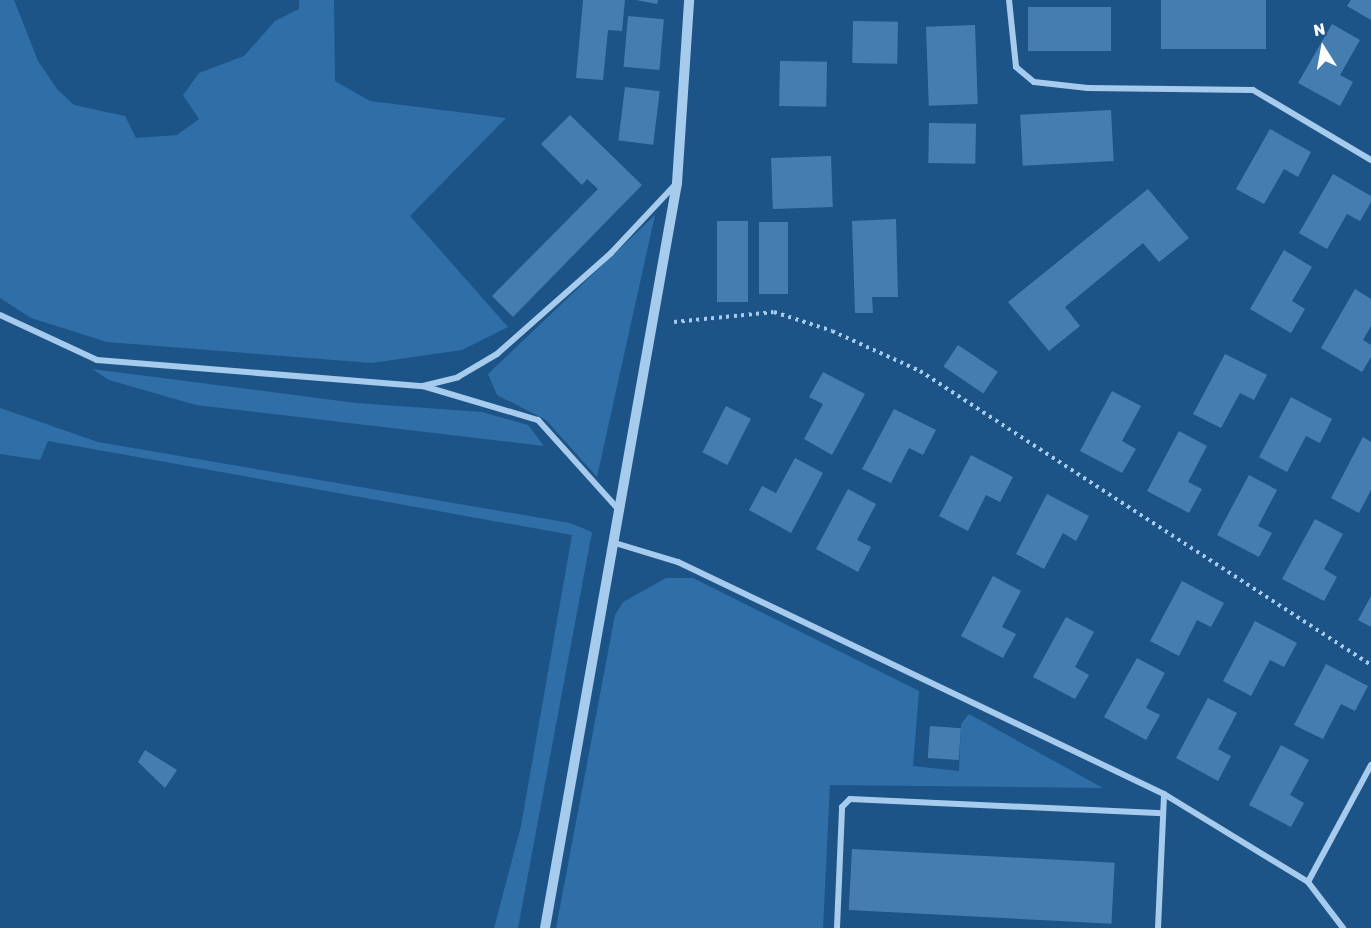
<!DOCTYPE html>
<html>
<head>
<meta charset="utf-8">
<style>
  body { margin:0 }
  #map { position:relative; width:1371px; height:928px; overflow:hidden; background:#1c5488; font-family:Rubik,sans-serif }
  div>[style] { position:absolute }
  .green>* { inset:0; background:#2f6ea6 }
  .building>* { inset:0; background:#447eb1; transform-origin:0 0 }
  .path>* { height:4px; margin-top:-2px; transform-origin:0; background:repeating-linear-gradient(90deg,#a6cbec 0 3px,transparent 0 7.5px) }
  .minor>* { height:6px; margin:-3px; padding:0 3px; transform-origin:3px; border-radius:3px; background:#a6cbec }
  .tertiary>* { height:10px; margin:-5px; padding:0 5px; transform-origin:5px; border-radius:5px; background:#a6cbec }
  span { translate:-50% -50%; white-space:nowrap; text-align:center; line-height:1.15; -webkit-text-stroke:4.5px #1c5488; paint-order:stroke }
  .north { position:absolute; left:1293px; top:18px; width:60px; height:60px; -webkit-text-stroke:4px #1c5488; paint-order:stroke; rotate:349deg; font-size:16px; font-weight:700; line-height:24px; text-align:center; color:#fff }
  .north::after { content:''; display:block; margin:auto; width:21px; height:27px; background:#fff; clip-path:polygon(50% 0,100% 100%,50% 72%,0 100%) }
</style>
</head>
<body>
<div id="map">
  <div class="green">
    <div style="clip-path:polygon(0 0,14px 0,38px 61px,57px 89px,74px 105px,125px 116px,136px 138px,177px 135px,199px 119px,183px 95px,199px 73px,244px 56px,275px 21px,299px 9px,299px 0,334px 0,335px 81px,370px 101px,506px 118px,410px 216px,508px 327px,462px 350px,372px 363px,107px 342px,31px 318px,0 298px)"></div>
    <div style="clip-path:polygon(655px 215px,597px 477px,546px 420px,497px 395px,488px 374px)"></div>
    <div style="clip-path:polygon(92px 369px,356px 403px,482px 412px,528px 425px,544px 446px,196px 405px,109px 380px)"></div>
    <div style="clip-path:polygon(0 408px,98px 442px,570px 523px,592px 532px,518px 928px,494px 928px,521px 826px,572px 535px,48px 441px,40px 460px,0 454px)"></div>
    <div style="clip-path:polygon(666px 578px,693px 578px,919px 691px,913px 766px,959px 771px,961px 724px,969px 714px,1103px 788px,830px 785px,823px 928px,556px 928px,615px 615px,623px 602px)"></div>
  </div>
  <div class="building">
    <div style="clip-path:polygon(583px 0,625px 0,622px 31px,608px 30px,603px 80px,576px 78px)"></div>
    <div style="clip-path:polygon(636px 0,658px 0,657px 4px)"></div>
    <div style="left:1161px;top:0;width:105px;height:49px"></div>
    <div style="clip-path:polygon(1351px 0,1371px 0,1371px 20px,1347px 6px)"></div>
    <div style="left:1111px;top:7px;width:44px;height:83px;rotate:90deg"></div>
    <div style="left:628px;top:16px;width:36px;height:51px;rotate:5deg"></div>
    <div style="left:853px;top:21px;width:45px;height:42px;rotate:1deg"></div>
    <div style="clip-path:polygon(1332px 24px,1360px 40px,1340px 75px,1353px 82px,1340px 106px,1298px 83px)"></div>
    <div style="left:975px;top:25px;width:79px;height:49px;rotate:88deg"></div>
    <div style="left:780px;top:61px;width:47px;height:45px;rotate:1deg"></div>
    <div style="left:625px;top:87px;width:35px;height:54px;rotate:7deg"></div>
    <div style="left:1111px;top:110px;width:51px;height:91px;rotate:87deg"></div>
    <div style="clip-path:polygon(570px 115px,642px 185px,513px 317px,492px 296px,598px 189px,587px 179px,582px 185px,541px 144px)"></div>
    <div style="left:929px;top:123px;width:47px;height:40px;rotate:1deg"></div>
    <div style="clip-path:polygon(1270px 129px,1311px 152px,1298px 177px,1284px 169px,1264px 204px,1236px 189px)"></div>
    <div style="left:831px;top:156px;width:51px;height:60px;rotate:88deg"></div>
    <div style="clip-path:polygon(1333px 174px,1371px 196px,1371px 202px,1360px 221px,1347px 214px,1327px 249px,1299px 233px)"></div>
    <div style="clip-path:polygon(1148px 189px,1189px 238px,1159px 262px,1143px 243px,1065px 307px,1080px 326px,1049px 351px,1008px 302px)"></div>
    <div style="clip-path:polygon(896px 219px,898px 297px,872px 297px,873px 313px,855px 313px,852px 221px)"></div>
    <div style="left:717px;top:221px;width:31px;height:81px"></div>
    <div style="left:759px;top:222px;width:29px;height:72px"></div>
    <div style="clip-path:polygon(1284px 250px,1312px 267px,1292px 301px,1305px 309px,1291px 333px,1250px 309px)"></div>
    <div style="clip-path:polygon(1355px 289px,1371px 299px,1371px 326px,1363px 340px,1371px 345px,1371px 357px,1362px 372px,1321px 348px)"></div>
    <div style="left:958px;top:345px;width:48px;height:26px;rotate:34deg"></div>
    <div style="clip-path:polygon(1225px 354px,1267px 375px,1254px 400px,1240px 393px,1221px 428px,1193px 414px)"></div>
    <div style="clip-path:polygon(823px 372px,865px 394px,832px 455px,804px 439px,823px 404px,809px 397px)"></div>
    <div style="clip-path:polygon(1112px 391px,1141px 406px,1122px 441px,1136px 449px,1122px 473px,1080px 451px)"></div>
    <div style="clip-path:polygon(1291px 397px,1332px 419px,1320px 443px,1306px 436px,1287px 472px,1259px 457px)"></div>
    <div style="left:726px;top:406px;width:28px;height:52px;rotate:27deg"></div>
    <div style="clip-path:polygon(894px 409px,936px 430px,923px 455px,909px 448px,891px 483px,862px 469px)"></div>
    <div style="clip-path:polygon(1179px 431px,1207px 446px,1188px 482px,1202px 489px,1189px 513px,1147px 491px)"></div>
    <div style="clip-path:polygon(1363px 437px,1371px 442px,1371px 490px,1359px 513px,1331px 498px)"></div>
    <div style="clip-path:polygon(971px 455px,1013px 477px,1000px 502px,986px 495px,968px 531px,939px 516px)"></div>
    <div style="clip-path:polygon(795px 458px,823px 473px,791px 533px,749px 510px,762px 486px,776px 493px)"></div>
    <div style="clip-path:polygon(1249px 475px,1277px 490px,1258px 526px,1272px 533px,1259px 557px,1217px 535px)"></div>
    <div style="clip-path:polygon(848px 489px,876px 504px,857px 540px,871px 547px,858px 572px,816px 549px)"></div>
    <div style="clip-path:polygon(1047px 494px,1089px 516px,1076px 541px,1063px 533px,1044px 569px,1016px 554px)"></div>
    <div style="clip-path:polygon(1315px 519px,1343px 534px,1324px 569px,1337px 577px,1324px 601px,1282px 579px)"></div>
    <div style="clip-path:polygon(993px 576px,1021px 591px,1002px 627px,1016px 634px,1003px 658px,961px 636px)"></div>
    <div style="clip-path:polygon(1182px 581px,1224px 603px,1211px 627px,1197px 620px,1179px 656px,1150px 641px)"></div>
    <div style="clip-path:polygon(1371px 596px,1371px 627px,1358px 620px)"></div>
    <div style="clip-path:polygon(1066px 617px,1094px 632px,1075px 667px,1089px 675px,1075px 699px,1033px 677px)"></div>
    <div style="clip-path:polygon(1255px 621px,1297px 643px,1284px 667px,1270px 660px,1251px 696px,1223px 681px)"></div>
    <div style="clip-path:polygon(1137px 658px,1165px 673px,1146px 708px,1160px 715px,1146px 740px,1104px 717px)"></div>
    <div style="clip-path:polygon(1326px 664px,1368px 686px,1355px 711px,1341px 704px,1323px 739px,1294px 725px)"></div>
    <div style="clip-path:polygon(1208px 698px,1237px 713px,1218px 749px,1231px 756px,1218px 781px,1176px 758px)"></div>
    <div style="left:930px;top:726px;width:31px;height:32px;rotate:4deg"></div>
    <div style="clip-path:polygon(1281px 745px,1309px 760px,1290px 795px,1304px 803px,1291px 827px,1249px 805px)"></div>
    <div style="clip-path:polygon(145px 750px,177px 770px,165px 788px,138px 762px)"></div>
    <div style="left:852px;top:849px;width:263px;height:61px;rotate:3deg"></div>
  </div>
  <div class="path">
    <div style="left:674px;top:322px;width:100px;rotate:-5.7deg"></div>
    <div style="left:774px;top:312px;width:61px;rotate:18.1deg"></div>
    <div style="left:832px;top:331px;width:97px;rotate:24.4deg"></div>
    <div style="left:920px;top:371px;width:538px;rotate:33.1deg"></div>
  </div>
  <div class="minor">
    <div style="left:1009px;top:0;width:67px;rotate:84deg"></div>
    <div style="left:1016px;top:67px;width:23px;rotate:40deg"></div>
    <div style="left:1034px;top:82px;width:54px;rotate:6.3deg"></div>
    <div style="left:1088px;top:88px;width:165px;rotate:0.7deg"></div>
    <div style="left:1253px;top:90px;width:137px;rotate:30.7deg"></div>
    <div style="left:0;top:315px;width:107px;rotate:24.9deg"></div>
    <div style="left:97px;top:360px;width:327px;rotate:4.6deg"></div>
    <div style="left:423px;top:386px;width:120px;rotate:16.5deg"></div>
    <div style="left:538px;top:420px;width:120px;rotate:48deg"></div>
    <div style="left:423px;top:386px;width:36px;rotate:-14deg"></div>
    <div style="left:458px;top:377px;width:45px;rotate:-30.5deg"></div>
    <div style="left:497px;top:354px;width:152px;rotate:-41.5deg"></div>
    <div style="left:611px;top:253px;width:92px;rotate:-46.8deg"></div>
    <div style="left:615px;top:543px;width:66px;rotate:16.8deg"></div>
    <div style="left:678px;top:562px;width:539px;rotate:25.52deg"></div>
    <div style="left:1164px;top:794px;width:169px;rotate:31.4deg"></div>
    <div style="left:1308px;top:882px;width:58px;rotate:52.7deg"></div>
    <div style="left:1308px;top:882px;width:133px;rotate:-61.7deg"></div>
    <div style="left:837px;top:928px;width:121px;rotate:-87.6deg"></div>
    <div style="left:842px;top:807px;width:11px;rotate:-45deg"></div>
    <div style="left:850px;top:799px;width:313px;rotate:2.6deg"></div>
    <div style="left:1158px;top:928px;width:134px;rotate:-87.4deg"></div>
  </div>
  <div class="tertiary">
    <div style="left:545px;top:928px;width:757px;rotate:-79.95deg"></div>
    <div style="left:677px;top:183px;width:183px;rotate:-86.2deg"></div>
  </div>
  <div class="north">N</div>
</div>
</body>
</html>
